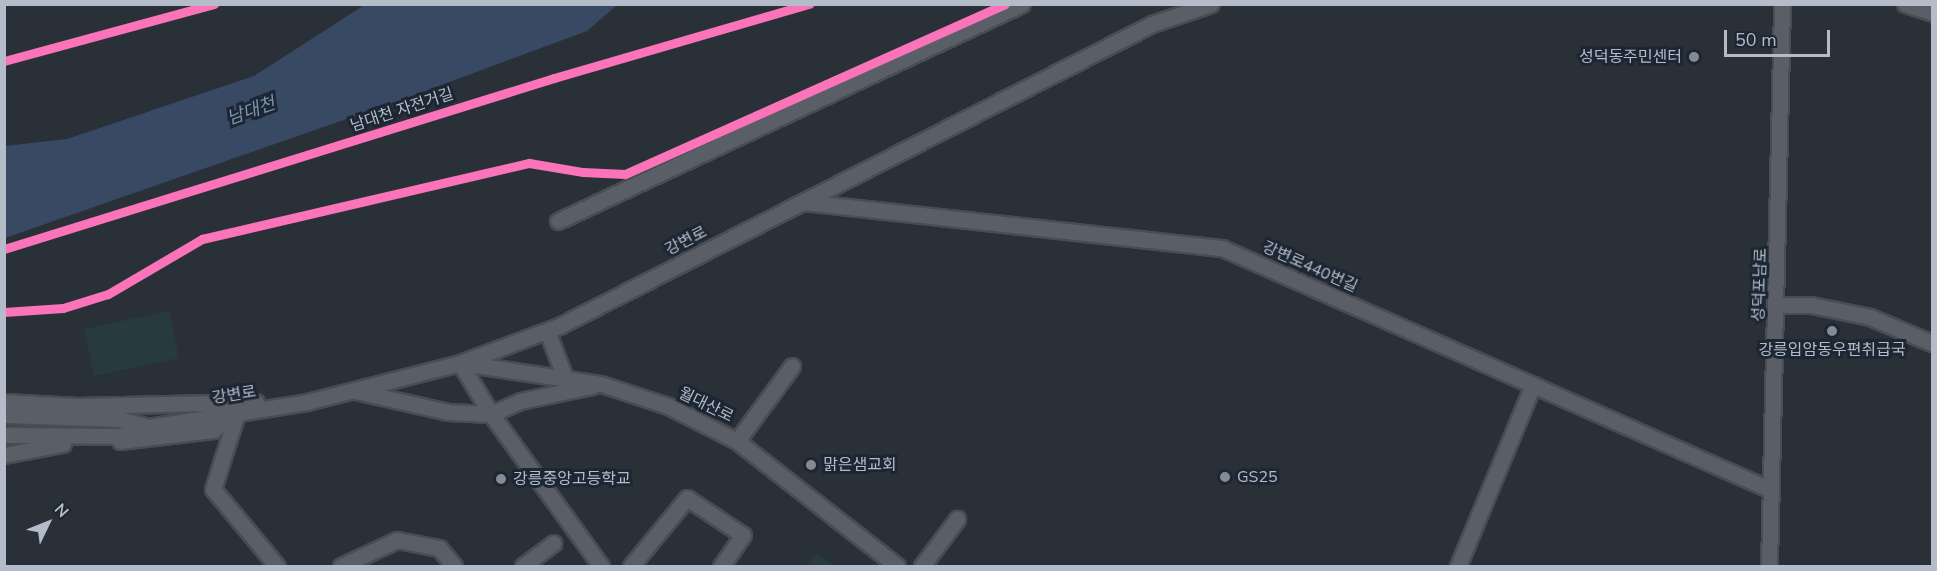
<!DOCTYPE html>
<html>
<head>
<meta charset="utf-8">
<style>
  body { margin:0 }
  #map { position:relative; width:1937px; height:571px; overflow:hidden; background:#2a3038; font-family:"Nunito Sans","Noto Sans KR",sans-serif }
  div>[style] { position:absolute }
  .green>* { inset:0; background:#273a3e; transform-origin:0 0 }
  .water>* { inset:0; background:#384963 }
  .roads { filter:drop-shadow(2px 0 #484c53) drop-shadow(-2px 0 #484c53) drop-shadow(0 2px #484c53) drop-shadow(0 -2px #484c53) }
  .minor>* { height:15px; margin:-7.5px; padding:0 7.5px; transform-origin:7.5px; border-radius:7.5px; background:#5a5e66 }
  .cycleway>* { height:9px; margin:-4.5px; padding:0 4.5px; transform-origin:4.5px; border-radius:4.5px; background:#fb73b8 }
  .dots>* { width:16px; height:16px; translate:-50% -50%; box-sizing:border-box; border:3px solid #1d2633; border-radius:50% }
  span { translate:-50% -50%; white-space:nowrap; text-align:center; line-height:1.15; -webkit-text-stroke:6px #1d2633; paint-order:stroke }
  .poi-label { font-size:16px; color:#b4bcc9 }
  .right { translate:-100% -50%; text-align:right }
  .left { translate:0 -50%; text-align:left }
  .street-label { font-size:16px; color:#b4bcc9 }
  .water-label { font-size:18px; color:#7c92b1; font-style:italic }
  .frame { position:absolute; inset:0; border:6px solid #b4bcc9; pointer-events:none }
  .north { position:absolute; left:18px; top:493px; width:60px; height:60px; -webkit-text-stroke:4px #1d2633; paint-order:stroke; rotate:47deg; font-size:16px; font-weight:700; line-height:24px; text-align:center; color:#b4bcc9 }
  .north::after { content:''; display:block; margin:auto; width:21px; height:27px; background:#b4bcc9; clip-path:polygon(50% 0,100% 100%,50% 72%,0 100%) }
  .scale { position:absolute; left:1724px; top:30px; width:106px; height:27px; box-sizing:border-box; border:3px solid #b4bcc9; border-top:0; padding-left:8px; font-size:18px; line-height:21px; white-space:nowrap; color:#b4bcc9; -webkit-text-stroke:4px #1d2633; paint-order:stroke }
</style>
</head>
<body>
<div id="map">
  <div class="green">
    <div style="left:169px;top:311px;width:48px;height:87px;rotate:78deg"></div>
    <div style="clip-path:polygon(816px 553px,835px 566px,806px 566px)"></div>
  </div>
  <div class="water">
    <div style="clip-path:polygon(366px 4px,617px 5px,587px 31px,401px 100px,5px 238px,5px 146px,67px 139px,254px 76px)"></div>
  </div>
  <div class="roads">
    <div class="minor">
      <div style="left:1905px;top:4px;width:28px;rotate:18deg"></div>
      <div style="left:804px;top:202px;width:421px;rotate:6.3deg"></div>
      <div style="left:1222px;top:248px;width:598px;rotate:23.78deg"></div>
      <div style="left:558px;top:221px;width:512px;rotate:-25.06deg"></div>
      <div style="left:1778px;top:305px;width:33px"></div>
      <div style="left:1811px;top:305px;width:60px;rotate:11.5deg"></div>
      <div style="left:1870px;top:317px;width:67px;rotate:22.8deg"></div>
      <div style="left:547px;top:331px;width:50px;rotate:69deg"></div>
      <div style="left:460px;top:363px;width:60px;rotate:58.7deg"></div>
      <div style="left:491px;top:414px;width:188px;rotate:54.1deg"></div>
      <div style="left:462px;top:363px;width:141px;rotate:8.6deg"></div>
      <div style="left:601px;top:384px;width:71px;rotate:18.2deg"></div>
      <div style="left:668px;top:406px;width:77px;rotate:26.9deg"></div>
      <div style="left:737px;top:441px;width:203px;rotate:38deg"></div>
      <div style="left:355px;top:391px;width:95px;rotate:12.7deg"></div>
      <div style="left:448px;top:412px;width:43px;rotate:2.7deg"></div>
      <div style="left:491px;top:414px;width:32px;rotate:-24deg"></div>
      <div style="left:520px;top:401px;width:74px;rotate:-11.8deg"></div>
      <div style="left:4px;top:402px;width:73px;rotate:3.1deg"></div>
      <div style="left:77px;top:406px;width:179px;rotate:-1.3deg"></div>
      <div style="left:237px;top:413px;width:80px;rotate:107.5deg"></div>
      <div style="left:213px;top:489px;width:100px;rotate:50.3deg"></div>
      <div style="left:4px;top:415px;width:115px;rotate:2deg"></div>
      <div style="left:119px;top:419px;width:30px;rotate:15deg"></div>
      <div style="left:4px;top:435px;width:116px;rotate:0.5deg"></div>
      <div style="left:120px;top:436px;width:29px;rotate:-18deg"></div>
      <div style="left:148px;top:427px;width:161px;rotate:-8.9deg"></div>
      <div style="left:307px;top:402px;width:158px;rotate:-14.3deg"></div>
      <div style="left:460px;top:363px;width:106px;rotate:-20.5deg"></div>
      <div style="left:559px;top:326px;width:665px;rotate:-26.99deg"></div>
      <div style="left:1152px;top:24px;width:62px;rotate:-18.7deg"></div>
      <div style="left:120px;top:441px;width:94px;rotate:-6.7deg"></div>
      <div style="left:213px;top:430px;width:26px;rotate:-37deg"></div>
      <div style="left:737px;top:441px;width:93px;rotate:-53.7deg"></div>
      <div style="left:4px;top:455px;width:60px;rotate:-10.6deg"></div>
      <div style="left:341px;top:566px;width:62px;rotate:-24.9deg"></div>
      <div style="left:397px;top:540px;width:43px;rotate:10.8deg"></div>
      <div style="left:439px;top:548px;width:23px;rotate:50deg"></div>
      <div style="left:523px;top:566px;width:38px;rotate:-37deg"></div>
      <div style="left:631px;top:566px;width:88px;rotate:-50.5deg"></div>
      <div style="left:687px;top:498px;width:67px;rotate:33.5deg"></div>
      <div style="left:743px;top:535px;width:38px;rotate:125deg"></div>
      <div style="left:922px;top:566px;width:59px;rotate:-53.3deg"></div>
      <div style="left:1458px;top:566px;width:196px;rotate:-67.5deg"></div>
      <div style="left:1769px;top:566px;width:562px;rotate:-88.67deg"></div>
    </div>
  </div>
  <div class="cycleway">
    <div style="left:4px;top:61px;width:218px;rotate:-15.2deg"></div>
    <div style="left:4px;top:249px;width:576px;rotate:-17.27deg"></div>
    <div style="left:554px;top:78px;width:266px;rotate:-16.2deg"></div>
    <div style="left:4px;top:312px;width:59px;rotate:-3.9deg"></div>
    <div style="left:63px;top:308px;width:47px;rotate:-17.3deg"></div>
    <div style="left:108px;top:294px;width:109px;rotate:-30.3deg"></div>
    <div style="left:202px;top:239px;width:336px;rotate:-13.1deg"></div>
    <div style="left:529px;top:163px;width:55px;rotate:9.5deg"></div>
    <div style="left:583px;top:172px;width:42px;rotate:2.7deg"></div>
    <div style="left:625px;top:174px;width:416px;rotate:-24.1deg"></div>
  </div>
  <div class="dots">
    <div style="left:1694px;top:57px;background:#848b96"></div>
    <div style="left:1832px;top:331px;background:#848b96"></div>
    <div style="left:811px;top:465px;background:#848b96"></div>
    <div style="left:1225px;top:477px;background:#848b96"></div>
    <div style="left:501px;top:479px;background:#848b96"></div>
  </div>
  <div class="poi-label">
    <span class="right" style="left:1682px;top:57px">성덕동주민센터</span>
    <span style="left:1832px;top:350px">강릉입암동우편취급국</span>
    <span class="left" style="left:823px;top:465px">맑은샘교회</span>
    <span class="left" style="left:1237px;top:477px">GS25</span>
    <span class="left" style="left:513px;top:479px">강릉중앙고등학교</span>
  </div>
  <div class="street-label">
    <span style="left:402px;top:110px;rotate:-18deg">남대천 자전거길</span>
    <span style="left:686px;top:241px;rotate:-27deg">강변로</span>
    <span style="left:1310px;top:267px;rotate:24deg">강변로440번길</span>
    <span style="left:1760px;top:285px;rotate:-88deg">성덕포남로</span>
    <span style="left:234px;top:395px;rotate:-9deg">강변로</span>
    <span style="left:706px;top:405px;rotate:26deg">월대산로</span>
  </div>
  <div class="water-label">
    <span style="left:251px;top:111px;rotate:-20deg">남대천</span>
  </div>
  <div class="frame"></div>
  <div class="north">N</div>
  <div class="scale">50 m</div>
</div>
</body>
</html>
